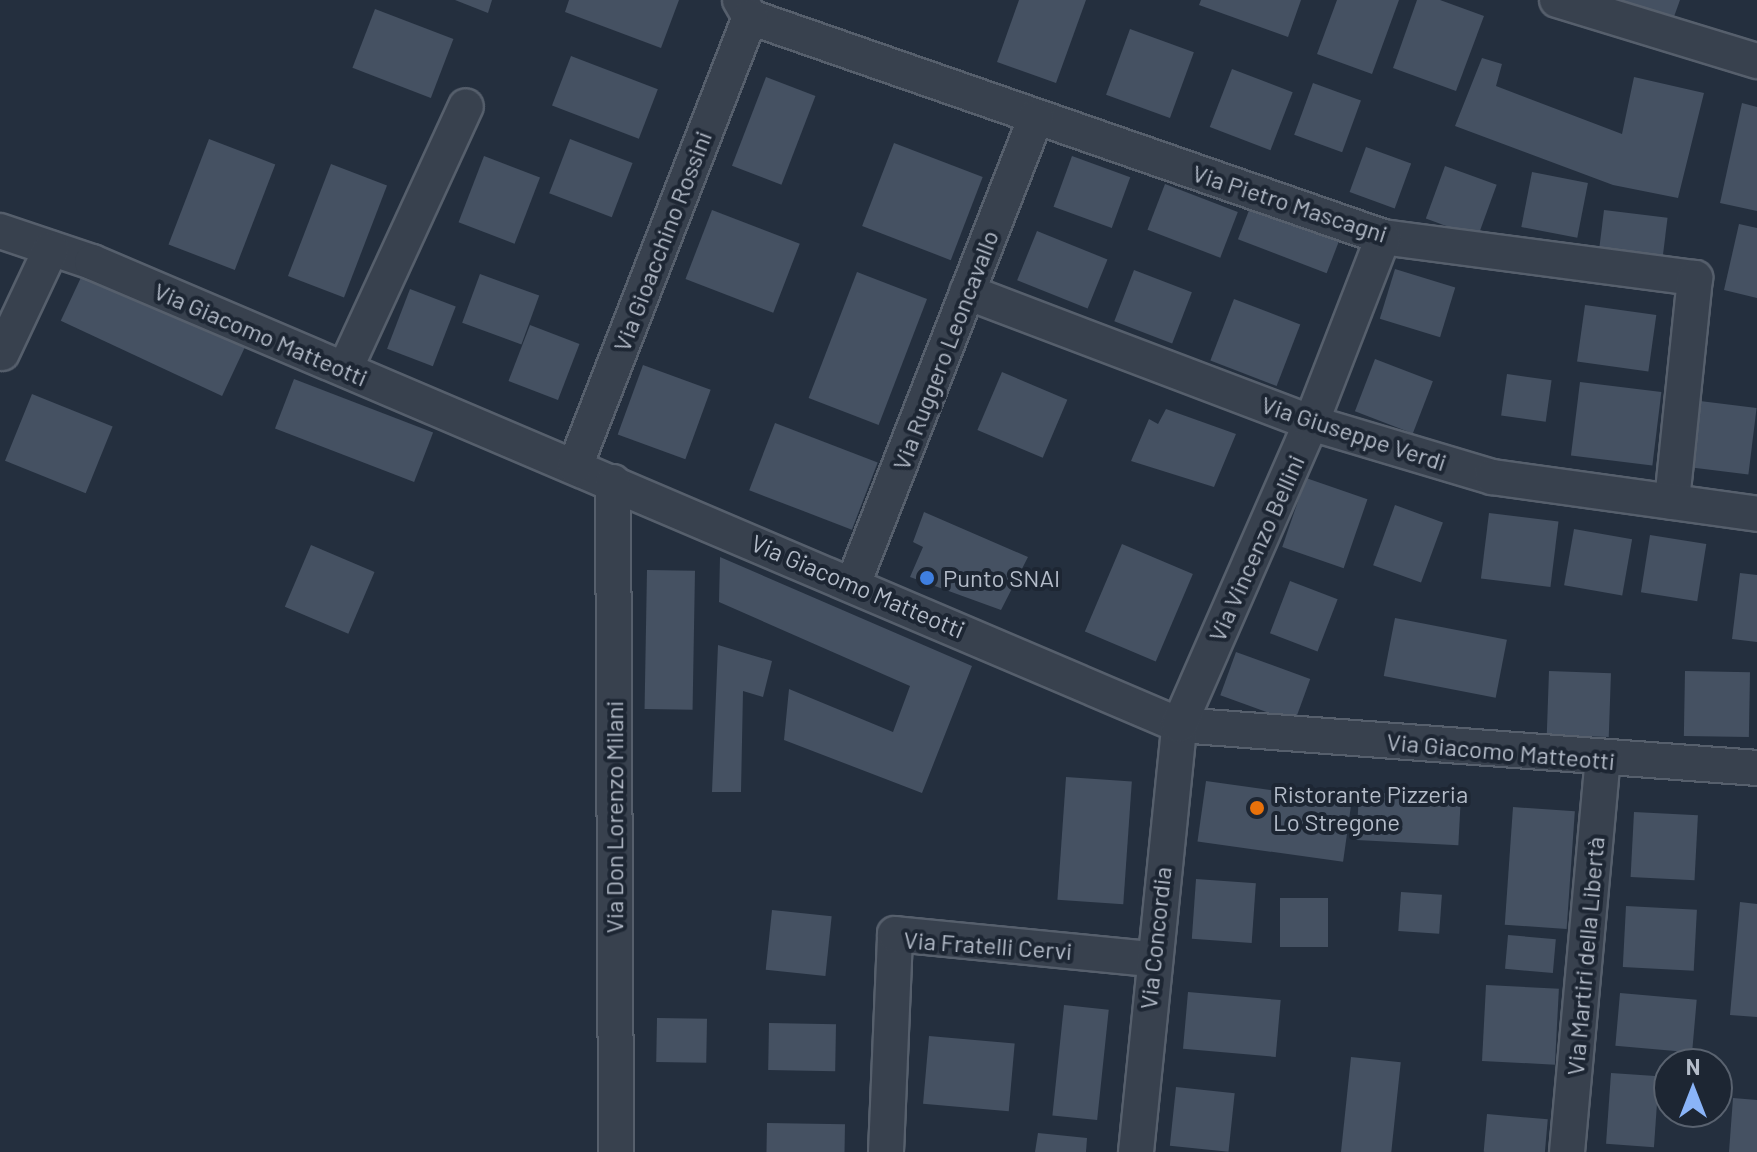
<!DOCTYPE html>
<html>
<head>
<meta charset="utf-8">
<style>
  body { margin:0 }
  #map { position:relative; width:1757px; height:1152px; overflow:hidden; background:#242f3e; font-family:Barlow,sans-serif }
  div>[style] { position:absolute }
  .building>* { inset:0; background:#455162; transform-origin:0 0 }
  .roads { filter:drop-shadow(2px 0 #565f6c) drop-shadow(-2px 0 #565f6c) drop-shadow(0 2px #565f6c) drop-shadow(0 -2px #565f6c) }
  .minor>* { height:34px; margin:-17px; padding:0 17px; transform-origin:17px; border-radius:17px; background:#38414e }
  .dots>* { width:22px; height:22px; translate:-50% -50%; box-sizing:border-box; border:4px solid #1d2633; border-radius:50% }
  span { translate:-50% -50%; white-space:nowrap; text-align:center; line-height:1.15; -webkit-text-stroke:8px #1d2633; paint-order:stroke }
  .street-label { font-size:24px; color:#b4bcc9 }
  .poi-label { font-size:24px; color:#b4bcc9 }
  .left { translate:0 -50%; text-align:left }
  .north { position:absolute; left:1653px; top:1048px; width:80px; height:80px; box-sizing:border-box; background:#1d2633; border:2px solid #59626f; border-radius:50%; rotate:0deg; font-size:22px; font-weight:700; line-height:32px; text-align:center; color:#b4bcc9 }
  .north::after { content:''; display:block; margin:auto; width:28px; height:36px; background:#8ab4f8; clip-path:polygon(50% 0,100% 100%,50% 72%,0 100%) }
</style>
</head>
<body>
<div id="map">
  <div class="building">
    <div style="clip-path:polygon(455px 0,492px 0,488px 13px)"></div>
    <div style="clip-path:polygon(569px 0,679px 0,661px 48px,565px 12px)"></div>
    <div style="clip-path:polygon(1019px 0,1086px 0,1056px 83px,997px 62px)"></div>
    <div style="clip-path:polygon(1201px 0,1301px 0,1288px 37px,1199px 5px)"></div>
    <div style="clip-path:polygon(1337px 0,1399px 0,1372px 74px,1317px 54px)"></div>
    <div style="clip-path:polygon(1417px 0,1440px 0,1484px 16px,1456px 91px,1393px 68px)"></div>
    <div style="clip-path:polygon(1615px 0,1680px 0,1671px 25px)"></div>
    <div style="left:375px;top:9px;width:84px;height:63px;rotate:21deg"></div>
    <div style="left:1130px;top:29px;width:68px;height:70px;rotate:20deg"></div>
    <div style="left:571px;top:56px;width:93px;height:53px;rotate:21deg"></div>
    <div style="clip-path:polygon(1482px 58px,1502px 64px,1496px 86px,1622px 134px,1634px 77px,1704px 93px,1678px 198px,1613px 185px,1455px 126px)"></div>
    <div style="left:1232px;top:69px;width:65px;height:62px;rotate:21deg"></div>
    <div style="left:766px;top:77px;width:53px;height:95px;rotate:21deg"></div>
    <div style="left:1313px;top:83px;width:51px;height:55px;rotate:20deg"></div>
    <div style="clip-path:polygon(1742px 103px,1757px 107px,1757px 211px,1720px 203px)"></div>
    <div style="left:209px;top:139px;width:71px;height:113px;rotate:21deg"></div>
    <div style="left:570px;top:139px;width:67px;height:58px;rotate:21deg"></div>
    <div style="left:894px;top:143px;width:95px;height:89px;rotate:21deg"></div>
    <div style="left:1366px;top:147px;width:48px;height:48px;rotate:20deg"></div>
    <div style="left:484px;top:156px;width:60px;height:71px;rotate:21deg"></div>
    <div style="left:1072px;top:156px;width:62px;height:54px;rotate:20deg"></div>
    <div style="left:331px;top:164px;width:60px;height:120px;rotate:21deg"></div>
    <div style="left:1445px;top:166px;width:55px;height:56px;rotate:20deg"></div>
    <div style="left:1532px;top:172px;width:57px;height:56px;rotate:11deg"></div>
    <div style="left:1165px;top:184px;width:78px;height:49px;rotate:21deg"></div>
    <div style="left:1253px;top:200px;width:95px;height:42px;rotate:21deg"></div>
    <div style="left:712px;top:210px;width:94px;height:74px;rotate:21deg"></div>
    <div style="left:1604px;top:210px;width:64px;height:44px;rotate:7deg"></div>
    <div style="clip-path:polygon(1739px 224px,1757px 228px,1757px 298px,1724px 290px)"></div>
    <div style="left:1037px;top:231px;width:76px;height:53px;rotate:22deg"></div>
    <div style="left:1395px;top:269px;width:63px;height:52px;rotate:17deg"></div>
    <div style="left:1134px;top:270px;width:62px;height:55px;rotate:21deg"></div>
    <div style="left:84px;top:271px;width:178px;height:55px;rotate:25deg"></div>
    <div style="left:857px;top:272px;width:75px;height:135px;rotate:21deg"></div>
    <div style="left:480px;top:274px;width:63px;height:52px;rotate:20deg"></div>
    <div style="left:410px;top:289px;width:49px;height:64px;rotate:21deg"></div>
    <div style="left:1234px;top:299px;width:71px;height:66px;rotate:21deg"></div>
    <div style="left:1585px;top:305px;width:72px;height:57px;rotate:8deg"></div>
    <div style="left:530px;top:325px;width:53px;height:60px;rotate:21deg"></div>
    <div style="left:1375px;top:359px;width:62px;height:56px;rotate:21deg"></div>
    <div style="left:643px;top:365px;width:72px;height:74px;rotate:20deg"></div>
    <div style="left:1002px;top:372px;width:71px;height:63px;rotate:23deg"></div>
    <div style="left:1507px;top:374px;width:45px;height:42px;rotate:8deg"></div>
    <div style="left:294px;top:379px;width:149px;height:53px;rotate:21deg"></div>
    <div style="left:1580px;top:382px;width:82px;height:74px;rotate:7deg"></div>
    <div style="left:32px;top:394px;width:87px;height:72px;rotate:22deg"></div>
    <div style="left:1700px;top:401px;width:57px;height:67px;rotate:7deg"></div>
    <div style="clip-path:polygon(1166px 409px,1236px 434px,1214px 487px,1131px 461px,1149px 419px,1158px 424px)"></div>
    <div style="left:775px;top:423px;width:110px;height:72px;rotate:21deg"></div>
    <div style="left:1306px;top:478px;width:65px;height:73px;rotate:19deg"></div>
    <div style="left:1395px;top:505px;width:51px;height:64px;rotate:20deg"></div>
    <div style="clip-path:polygon(924px 512px,1028px 557px,1001px 610px,910px 577px,923px 547px,913px 542px)"></div>
    <div style="left:1489px;top:513px;width:70px;height:66px;rotate:7deg"></div>
    <div style="left:1574px;top:529px;width:59px;height:57px;rotate:10deg"></div>
    <div style="left:1650px;top:535px;width:57px;height:58px;rotate:9deg"></div>
    <div style="left:1122px;top:544px;width:77px;height:95px;rotate:23deg"></div>
    <div style="left:311px;top:545px;width:69px;height:67px;rotate:23deg"></div>
    <div style="clip-path:polygon(720px 557px,972px 666px,922px 793px,784px 740px,789px 689px,893px 732px,910px 686px,719px 602px)"></div>
    <div style="left:647px;top:570px;width:48px;height:139px;rotate:1deg"></div>
    <div style="clip-path:polygon(1740px 573px,1757px 575px,1757px 642px,1732px 639px)"></div>
    <div style="left:1290px;top:581px;width:51px;height:56px;rotate:21deg"></div>
    <div style="left:1395px;top:618px;width:114px;height:59px;rotate:11deg"></div>
    <div style="clip-path:polygon(718px 645px,772px 661px,763px 697px,743px 691px,741px 792px,712px 792px)"></div>
    <div style="left:1236px;top:652px;width:79px;height:46px;rotate:20deg"></div>
    <div style="left:1549px;top:671px;width:62px;height:64px;rotate:2deg"></div>
    <div style="left:1685px;top:671px;width:65px;height:65px;rotate:1deg"></div>
    <div style="left:1066px;top:777px;width:66px;height:123px;rotate:4deg"></div>
    <div style="left:1206px;top:781px;width:147px;height:61px;rotate:8deg"></div>
    <div style="left:1359px;top:792px;width:102px;height:48px;rotate:3deg"></div>
    <div style="left:1513px;top:807px;width:62px;height:118px;rotate:4deg"></div>
    <div style="left:1634px;top:812px;width:64px;height:65px;rotate:3deg"></div>
    <div style="left:1196px;top:879px;width:60px;height:60px;rotate:4deg"></div>
    <div style="left:1401px;top:892px;width:41px;height:39px;rotate:4deg"></div>
    <div style="left:1280px;top:898px;width:48px;height:49px"></div>
    <div style="clip-path:polygon(1740px 902px,1757px 904px,1757px 1017px,1730px 1015px)"></div>
    <div style="left:1626px;top:906px;width:71px;height:61px;rotate:3deg"></div>
    <div style="left:772px;top:910px;width:60px;height:60px;rotate:6deg"></div>
    <div style="left:1508px;top:935px;width:48px;height:34px;rotate:5deg"></div>
    <div style="left:1486px;top:985px;width:73px;height:76px;rotate:3deg"></div>
    <div style="left:1188px;top:992px;width:93px;height:57px;rotate:5deg"></div>
    <div style="left:1620px;top:993px;width:77px;height:53px;rotate:5deg"></div>
    <div style="left:1064px;top:1005px;width:45px;height:111px;rotate:6deg"></div>
    <div style="left:657px;top:1018px;width:50px;height:44px;rotate:1deg"></div>
    <div style="left:769px;top:1023px;width:67px;height:47px;rotate:1deg"></div>
    <div style="left:929px;top:1036px;width:86px;height:68px;rotate:5deg"></div>
    <div style="left:1351px;top:1057px;width:50px;height:96px;rotate:6deg"></div>
    <div style="left:1611px;top:1073px;width:48px;height:71px;rotate:4deg"></div>
    <div style="left:1176px;top:1087px;width:59px;height:59px;rotate:6deg"></div>
    <div style="clip-path:polygon(1733px 1098px,1757px 1100px,1757px 1152px,1729px 1152px)"></div>
    <div style="left:1487px;top:1114px;width:61px;height:38px;rotate:5deg"></div>
    <div style="left:767px;top:1123px;width:78px;height:29px;rotate:1deg"></div>
    <div style="clip-path:polygon(1038px 1133px,1087px 1138px,1086px 1152px,1035px 1152px)"></div>
  </div>
  <div class="roads">
    <div class="minor">
      <div style="left:740px;top:0;width:20px;rotate:60deg"></div>
      <div style="left:750px;top:17px;width:670px;rotate:19.16deg"></div>
      <div style="left:1383px;top:237px;width:315px;rotate:7.5deg"></div>
      <div style="left:1695px;top:278px;width:225px;rotate:95.9deg"></div>
      <div style="left:1557px;top:0;width:209px;rotate:17deg"></div>
      <div style="left:0;top:231px;width:97px;rotate:18.6deg"></div>
      <div style="left:92px;top:262px;width:1181px;rotate:23.07deg"></div>
      <div style="left:1179px;top:725px;width:580px;rotate:4.25deg"></div>
      <div style="left:967px;top:292px;width:368px;rotate:20.8deg"></div>
      <div style="left:1311px;top:423px;width:189px;rotate:16.6deg"></div>
      <div style="left:1492px;top:477px;width:268px;rotate:7.9deg"></div>
      <div style="left:2px;top:353px;width:115px;rotate:-64.8deg"></div>
      <div style="left:345px;top:369px;width:289px;rotate:-65.3deg"></div>
      <div style="left:575px;top:466px;width:482px;rotate:-68.7deg"></div>
      <div style="left:613px;top:482px;width:670px;rotate:89.74deg"></div>
      <div style="left:853px;top:584px;width:502px;rotate:-68.6deg"></div>
      <div style="left:886px;top:1152px;width:218px;rotate:-87.6deg"></div>
      <div style="left:895px;top:934px;width:257px;rotate:5.6deg"></div>
      <div style="left:1136px;top:1152px;width:429px;rotate:-84.2deg"></div>
      <div style="left:1179px;top:725px;width:330px;rotate:-66.4deg"></div>
      <div style="left:1311px;top:423px;width:199px;rotate:-68.8deg"></div>
      <div style="left:1567px;top:1152px;width:394px;rotate:-84.8deg"></div>
    </div>
  </div>
  <div class="dots">
    <div style="left:927px;top:578px;background:#3f7fe0"></div>
    <div style="left:1257px;top:808px;background:#e8710a"></div>
  </div>
  <div class="street-label">
    <span style="left:1290px;top:203px;rotate:18deg">Via Pietro Mascagni</span>
    <span style="left:662px;top:241px;rotate:-69deg">Via Gioacchino Rossini</span>
    <span style="left:261px;top:334px;rotate:23deg">Via Giacomo Matteotti</span>
    <span style="left:945px;top:350px;rotate:-69deg">Via Ruggero Leoncavallo</span>
    <span style="left:1354px;top:433px;rotate:18deg">Via Giuseppe Verdi</span>
    <span style="left:1256px;top:548px;rotate:-66deg">Via Vincenzo Bellini</span>
    <span style="left:858px;top:586px;rotate:23deg">Via Giacomo Matteotti</span>
    <span style="left:1501px;top:751px;rotate:5deg">Via Giacomo Matteotti</span>
    <span style="left:614px;top:817px;rotate:-90deg">Via Don Lorenzo Milani</span>
    <span style="left:1155px;top:938px;rotate:-84deg">Via Concordia</span>
    <span style="left:988px;top:945px;rotate:4deg">Via Fratelli Cervi</span>
    <span style="left:1585px;top:956px;rotate:-85deg">Via Martiri della Libertà</span>
  </div>
  <div class="poi-label">
    <span class="left" style="left:943px;top:578px">Punto SNAI</span>
    <span class="left" style="left:1273px;top:808px">Ristorante Pizzeria<br>Lo Stregone</span>
  </div>
  <div class="north">N</div>
</div>
</body>
</html>
